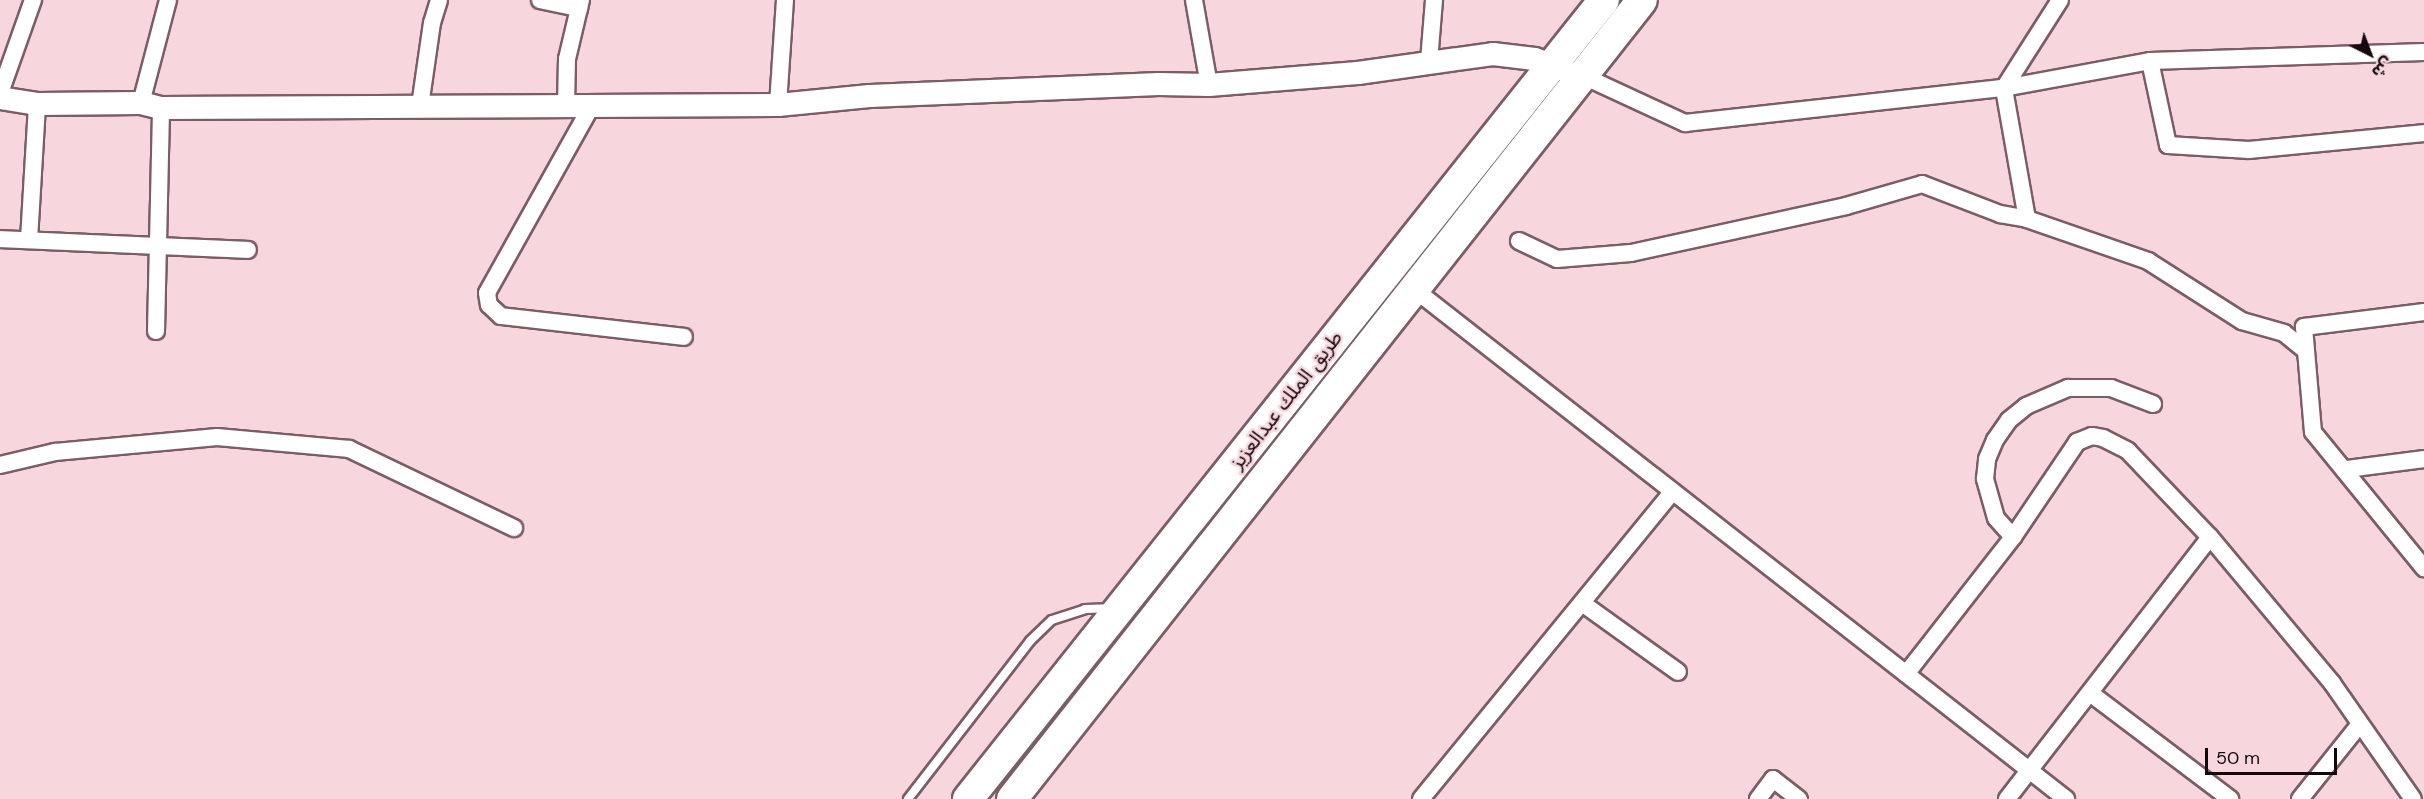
<!DOCTYPE html>
<html>
<head>
<meta charset="utf-8">
<style>
  body { margin:0 }
  #map { position:relative; width:2424px; height:799px; overflow:hidden; background:#f8d6de; font-family:"DM Sans","Noto Sans Arabic",sans-serif }
  div>[style] { position:absolute }
  .roads { filter:drop-shadow(2px 0 #7b5d65) drop-shadow(-2px 0 #7b5d65) drop-shadow(0 2px #7b5d65) drop-shadow(0 -2px #7b5d65) }
  .lane>* { height:8px; margin:-4px; padding:0 4px; transform-origin:4px; border-radius:4px; background:#fff }
  .street>* { height:16px; margin:-8px; padding:0 8px; transform-origin:8px; border-radius:8px; background:#fff }
  .secondary>* { height:22px; margin:-11px; padding:0 11px; transform-origin:11px; border-radius:11px; background:#fff }
  .highway>* { height:30px; margin:-15px; padding:0 15px; transform-origin:15px; border-radius:15px; background:#fff }
  span { translate:-50% -50%; white-space:nowrap; text-align:center; line-height:1.15; -webkit-text-stroke:5px #f8d6de; paint-order:stroke }
  .street-label { font-size:20px; color:#13080b }
  .north { position:absolute; left:2340px; top:24px; width:60px; height:60px; -webkit-text-stroke:4px #f8d6de; paint-order:stroke; rotate:138deg; font-size:16px; font-weight:700; line-height:24px; text-align:center; color:#13080b }
  .north::after { content:''; display:block; margin:auto; width:21px; height:27px; background:#13080b; clip-path:polygon(50% 0,100% 100%,50% 72%,0 100%) }
  .scale { position:absolute; left:2205px; top:748px; width:132px; height:27px; box-sizing:border-box; border:3px solid #13080b; border-top:0; padding-left:8px; font-size:18px; line-height:21px; white-space:nowrap; color:#13080b; -webkit-text-stroke:4px #f8d6de; paint-order:stroke }
</style>
</head>
<body>
<div id="map">
  <div class="roads">
    <div class="lane">
      <div style="left:908px;top:799px;width:200px;rotate:-52.3deg"></div>
      <div style="left:1030px;top:641px;width:30px;rotate:-44deg"></div>
      <div style="left:1052px;top:620px;width:35px;rotate:-18deg"></div>
      <div style="left:1085px;top:609px;width:24px;rotate:-2deg"></div>
    </div>
    <div class="street">
      <div style="left:540px;top:0;width:40px;rotate:12deg"></div>
      <div style="left:1194px;top:0;width:86px;rotate:80deg"></div>
      <div style="left:1429px;top:61px;width:61px;rotate:-85.3deg"></div>
      <div style="left:2150px;top:61px;width:86px;rotate:77.9deg"></div>
      <div style="left:2168px;top:145px;width:81px;rotate:3.5deg"></div>
      <div style="left:2249px;top:150px;width:176px;rotate:-5.5deg"></div>
      <div style="left:1581px;top:75px;width:115px;rotate:24.8deg"></div>
      <div style="left:1685px;top:123px;width:321px;rotate:-6.3deg"></div>
      <div style="left:2004px;top:88px;width:148px;rotate:-10.5deg"></div>
      <div style="left:2150px;top:61px;width:274px;rotate:-1.9deg"></div>
      <div style="left:0;top:93px;width:99px;rotate:-70.5deg"></div>
      <div style="left:141px;top:103px;width:106px;rotate:-75.3deg"></div>
      <div style="left:592px;top:105px;width:215px;rotate:119.2deg"></div>
      <div style="left:487px;top:293px;width:12px;rotate:81deg"></div>
      <div style="left:489px;top:305px;width:16px;rotate:43deg"></div>
      <div style="left:501px;top:316px;width:184px;rotate:6.5deg"></div>
      <div style="left:778px;top:105px;width:105px;rotate:-86.2deg"></div>
      <div style="left:420px;top:106px;width:84px;rotate:-81.8deg"></div>
      <div style="left:432px;top:23px;width:24px;rotate:-73deg"></div>
      <div style="left:566px;top:106px;width:47px;rotate:-88.8deg"></div>
      <div style="left:567px;top:59px;width:61px;rotate:-76.7deg"></div>
      <div style="left:2027px;top:219px;width:133px;rotate:-100deg"></div>
      <div style="left:2004px;top:88px;width:104px;rotate:-57.5deg"></div>
      <div style="left:0;top:239px;width:248px;rotate:2.5deg"></div>
      <div style="left:29px;top:240px;width:136px;rotate:-86.6deg"></div>
      <div style="left:1519px;top:241px;width:42px;rotate:25.3deg"></div>
      <div style="left:1557px;top:259px;width:74px;rotate:-4.6deg"></div>
      <div style="left:1631px;top:253px;width:220px;rotate:-12.3deg"></div>
      <div style="left:1846px;top:206px;width:79px;rotate:-16.1deg"></div>
      <div style="left:1922px;top:184px;width:84px;rotate:21deg"></div>
      <div style="left:2000px;top:214px;width:27px;rotate:10deg"></div>
      <div style="left:2027px;top:219px;width:128px;rotate:19.1deg"></div>
      <div style="left:2148px;top:261px;width:112px;rotate:32.6deg"></div>
      <div style="left:2242px;top:321px;width:44px;rotate:15.9deg"></div>
      <div style="left:2284px;top:333px;width:27px;rotate:39deg"></div>
      <div style="left:1414px;top:289px;width:828px;rotate:38.03deg"></div>
      <div style="left:2424px;top:312px;width:121px;rotate:172.9deg"></div>
      <div style="left:2304px;top:327px;width:105px;rotate:85.1deg"></div>
      <div style="left:2313px;top:432px;width:176px;rotate:50.8deg"></div>
      <div style="left:156px;top:331px;width:223px;rotate:-88.7deg"></div>
      <div style="left:0;top:465px;width:57px;rotate:-13.3deg"></div>
      <div style="left:55px;top:452px;width:163px;rotate:-5.3deg"></div>
      <div style="left:217px;top:437px;width:133px;rotate:5.2deg"></div>
      <div style="left:349px;top:449px;width:183px;rotate:25.6deg"></div>
      <div style="left:2347px;top:469px;width:78px;rotate:-7.4deg"></div>
      <div style="left:2013px;top:537px;width:25px;rotate:-132deg"></div>
      <div style="left:1996px;top:518px;width:41px;rotate:-105.8deg"></div>
      <div style="left:1985px;top:479px;width:20px;rotate:-84deg"></div>
      <div style="left:1987px;top:459px;width:21px;rotate:-67deg"></div>
      <div style="left:1995px;top:440px;width:24px;rotate:-55deg"></div>
      <div style="left:2009px;top:420px;width:22px;rotate:-39deg"></div>
      <div style="left:2026px;top:406px;width:46px;rotate:-23.2deg"></div>
      <div style="left:2068px;top:388px;width:43px"></div>
      <div style="left:2111px;top:388px;width:45px;rotate:20.9deg"></div>
      <div style="left:1582px;top:603px;width:118px;rotate:35.7deg"></div>
      <div style="left:1906px;top:674px;width:174px;rotate:-52deg"></div>
      <div style="left:2013px;top:537px;width:115px;rotate:-56deg"></div>
      <div style="left:2077px;top:442px;width:16px;rotate:-22deg"></div>
      <div style="left:2092px;top:436px;width:11px;rotate:10deg"></div>
      <div style="left:2103px;top:438px;width:28px;rotate:27deg"></div>
      <div style="left:2128px;top:451px;width:119px;rotate:46.4deg"></div>
      <div style="left:2210px;top:537px;width:190px;rotate:50.1deg"></div>
      <div style="left:2332px;top:683px;width:141px;rotate:55.1deg"></div>
      <div style="left:2090px;top:693px;width:176px;rotate:37.1deg"></div>
      <div style="left:1421px;top:799px;width:397px;rotate:-50.7deg"></div>
      <div style="left:1758px;top:799px;width:25px;rotate:-53deg"></div>
      <div style="left:1773px;top:779px;width:33px;rotate:38deg"></div>
      <div style="left:2007px;top:799px;width:331px;rotate:-52.2deg"></div>
      <div style="left:2300px;top:799px;width:96px;rotate:-51.3deg"></div>
    </div>
    <div class="secondary">
      <div style="left:0;top:98px;width:37px;rotate:9deg"></div>
      <div style="left:37px;top:104px;width:104px;rotate:-0.6deg"></div>
      <div style="left:141px;top:103px;width:21px;rotate:14deg"></div>
      <div style="left:161px;top:108px;width:617px;rotate:-0.28deg"></div>
      <div style="left:778px;top:105px;width:92px;rotate:-5.6deg"></div>
      <div style="left:870px;top:96px;width:289px;rotate:-2.4deg"></div>
      <div style="left:1159px;top:84px;width:50px;rotate:1.1deg"></div>
      <div style="left:1209px;top:85px;width:149px;rotate:-4.6deg"></div>
      <div style="left:1358px;top:73px;width:136px;rotate:-8deg"></div>
      <div style="left:1493px;top:54px;width:42px;rotate:6.8deg"></div>
      <div style="left:1535px;top:59px;width:32px;rotate:20deg"></div>
    </div>
    <div class="highway">
      <div style="left:968px;top:799px;width:1021px;rotate:-51.48deg"></div>
      <div style="left:1012px;top:799px;width:1017px;rotate:-51.74deg"></div>
    </div>
  </div>
  <div class="street-label">
    <span style="left:1286px;top:400px;rotate:-52deg">طريق الملك عبدالعزيز</span>
  </div>
  <div class="north">ش</div>
  <div class="scale">50 m</div>
</div>
</body>
</html>
